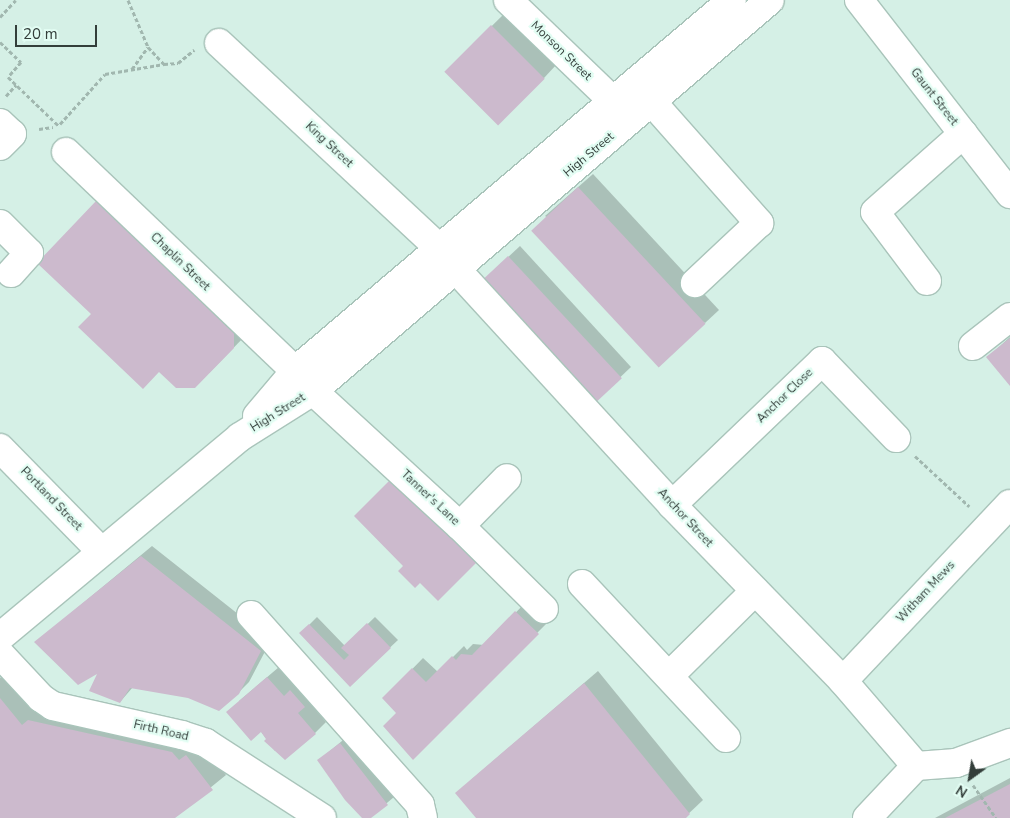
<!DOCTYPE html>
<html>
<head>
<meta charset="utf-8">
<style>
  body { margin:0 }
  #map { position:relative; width:1010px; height:818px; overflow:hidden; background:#d5f0e6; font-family:"Nunito Sans",sans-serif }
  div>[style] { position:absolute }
  .shadow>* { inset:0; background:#0003 }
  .building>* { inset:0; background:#ccbacd; transform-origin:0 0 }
  .path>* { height:3px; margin-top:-1.5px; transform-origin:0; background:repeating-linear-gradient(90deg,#a1b7af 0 4px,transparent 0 6.5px) }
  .roads { filter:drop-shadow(1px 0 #a9c4ba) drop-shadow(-1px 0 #a9c4ba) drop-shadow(0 1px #a9c4ba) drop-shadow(0 -1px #a9c4ba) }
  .minor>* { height:28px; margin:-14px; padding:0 14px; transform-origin:14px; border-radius:14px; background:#fff }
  span { translate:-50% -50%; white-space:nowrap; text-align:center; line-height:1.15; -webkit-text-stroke:4.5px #e2fdf3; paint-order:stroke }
  .street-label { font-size:12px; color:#333e3a }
  .north { position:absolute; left:945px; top:753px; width:50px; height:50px; -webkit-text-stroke:4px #e2fdf3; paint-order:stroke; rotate:212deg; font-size:14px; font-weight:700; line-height:20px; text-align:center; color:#333e3a }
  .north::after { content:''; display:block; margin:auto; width:18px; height:22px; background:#333e3a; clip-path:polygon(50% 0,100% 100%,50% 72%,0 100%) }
  .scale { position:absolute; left:15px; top:25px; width:82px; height:22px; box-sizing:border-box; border:2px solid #333e3a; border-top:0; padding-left:6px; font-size:15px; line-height:18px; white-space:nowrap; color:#333e3a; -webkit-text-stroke:4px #e2fdf3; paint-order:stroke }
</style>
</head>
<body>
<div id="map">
  <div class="shadow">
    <div style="clip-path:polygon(506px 12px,557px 64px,544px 78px,445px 72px)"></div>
    <div style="clip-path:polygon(593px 174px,719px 310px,705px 323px,545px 216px)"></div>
    <div style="clip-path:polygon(111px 188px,248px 333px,209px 373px,159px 370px,92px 314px,39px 263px)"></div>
    <div style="clip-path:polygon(520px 246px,631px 367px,594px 402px,490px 274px)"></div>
    <div style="clip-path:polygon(1010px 337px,1010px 385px,988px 357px)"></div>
    <div style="clip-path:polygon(152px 546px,271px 640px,249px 682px,238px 693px,189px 697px,133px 687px,120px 702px,100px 671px,36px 642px)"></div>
    <div style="clip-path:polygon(527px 601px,548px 622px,413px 758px,398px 713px,384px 698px,423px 658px,438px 672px,464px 646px,467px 650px,473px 644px,484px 645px)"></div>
    <div style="clip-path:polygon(317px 617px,345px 646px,375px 617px,398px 640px,350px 685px,301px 633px)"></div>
    <div style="clip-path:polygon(279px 667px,295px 686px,302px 680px,315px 696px,309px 702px,326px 722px,315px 733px,275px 751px,239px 701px)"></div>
    <div style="clip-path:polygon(598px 671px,703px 800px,684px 818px,478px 818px,471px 780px)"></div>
    <div style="clip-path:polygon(5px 674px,36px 712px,43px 706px,201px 742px,226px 775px,173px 818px,0 818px,0 678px)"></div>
    <div style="clip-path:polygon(348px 736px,394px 797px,369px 818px,364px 818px,319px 760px)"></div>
    <div style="clip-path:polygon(1010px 778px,1010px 818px,935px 818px)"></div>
  </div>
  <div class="building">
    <div style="left:491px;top:25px;width:76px;height:66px;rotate:45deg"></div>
    <div style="left:578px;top:187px;width:187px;height:64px;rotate:47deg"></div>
    <div style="clip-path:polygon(96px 201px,234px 330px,234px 348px,195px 388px,176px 388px,159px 372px,143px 389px,78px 327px,91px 314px,37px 263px)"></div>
    <div style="left:508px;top:256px;width:167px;height:42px;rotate:47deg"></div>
    <div style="clip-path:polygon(1010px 338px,1010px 386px,986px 357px)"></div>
    <div style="clip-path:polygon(394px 476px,478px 561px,438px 601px,420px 583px,415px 588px,398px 571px,403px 566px,354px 516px)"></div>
    <div style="clip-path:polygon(141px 556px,261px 651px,239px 694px,219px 711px,188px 698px,130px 688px,120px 703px,89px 691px,97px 674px,78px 685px,34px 642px)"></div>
    <div style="clip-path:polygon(515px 611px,539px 634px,413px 760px,383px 726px,396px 713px,382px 698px,412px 668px,426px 682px,452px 656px,456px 660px,461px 654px,472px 655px)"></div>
    <div style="clip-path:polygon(367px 623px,391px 648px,350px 687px,299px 633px,309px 624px,344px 660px,349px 655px,341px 648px)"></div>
    <div style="clip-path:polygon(267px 677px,284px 696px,290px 690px,305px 707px,298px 713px,316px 734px,285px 760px,264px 741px,266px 739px,261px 732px,251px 741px,226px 712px)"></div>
    <div style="clip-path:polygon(584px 683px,690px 814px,686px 818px,476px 818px,455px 793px)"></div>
    <div style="clip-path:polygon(0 698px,22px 725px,28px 720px,172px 752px,179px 760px,186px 755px,213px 790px,175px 818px,0 818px)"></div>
    <div style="clip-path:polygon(340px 743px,388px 805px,371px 818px,362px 818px,345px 800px,317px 760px)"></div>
    <div style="clip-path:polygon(1010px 784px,1010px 818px,945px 818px)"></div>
  </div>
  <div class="path">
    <div style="left:128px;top:0;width:51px;rotate:66.9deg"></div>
    <div style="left:148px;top:47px;width:23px;rotate:47deg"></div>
    <div style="left:164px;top:64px;width:14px;rotate:-4deg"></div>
    <div style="left:178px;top:63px;width:21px;rotate:-39deg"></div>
    <div style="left:0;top:17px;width:23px;rotate:-47deg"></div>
    <div style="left:0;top:42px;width:29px;rotate:44deg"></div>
    <div style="left:21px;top:62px;width:20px;rotate:131deg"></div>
    <div style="left:8px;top:77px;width:71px;rotate:43.9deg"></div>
    <div style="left:132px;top:69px;width:27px;rotate:-54deg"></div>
    <div style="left:6px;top:96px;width:15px;rotate:-48deg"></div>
    <div style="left:60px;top:124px;width:67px;rotate:-48deg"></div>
    <div style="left:105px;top:74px;width:60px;rotate:-9.6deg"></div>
    <div style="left:39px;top:129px;width:14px;rotate:-8deg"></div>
    <div style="left:915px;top:456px;width:74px;rotate:42.8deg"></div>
    <div style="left:973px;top:785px;width:40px;rotate:55.1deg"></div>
  </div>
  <div class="roads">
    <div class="minor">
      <div style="left:508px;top:0;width:147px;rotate:43.9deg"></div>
      <div style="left:859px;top:0;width:246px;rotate:52.1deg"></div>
      <div style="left:219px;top:43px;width:301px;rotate:43deg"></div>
      <div style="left:652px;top:102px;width:162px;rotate:48.5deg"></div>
      <div style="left:759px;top:223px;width:88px;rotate:136.8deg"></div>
      <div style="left:0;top:123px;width:16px;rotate:43deg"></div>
      <div style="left:12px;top:134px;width:17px;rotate:135deg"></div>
      <div style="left:66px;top:152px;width:317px;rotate:43.7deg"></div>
      <div style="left:0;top:224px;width:41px;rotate:45deg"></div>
      <div style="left:29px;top:253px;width:27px;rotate:132deg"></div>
      <div style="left:455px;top:268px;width:321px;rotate:47.5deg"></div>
      <div style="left:672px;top:505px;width:245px;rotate:45.8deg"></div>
      <div style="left:843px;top:681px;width:112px;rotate:49.3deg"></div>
      <div style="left:927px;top:281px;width:86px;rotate:-127deg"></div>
      <div style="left:875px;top:212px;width:118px;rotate:-41.6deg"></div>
      <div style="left:973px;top:346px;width:47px;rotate:-38.1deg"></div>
      <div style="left:313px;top:391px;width:200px;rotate:42.6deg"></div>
      <div style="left:460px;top:526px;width:118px;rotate:44.7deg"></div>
      <div style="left:257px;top:416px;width:59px;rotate:-49.8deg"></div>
      <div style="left:295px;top:371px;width:573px;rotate:-40.33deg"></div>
      <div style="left:0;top:448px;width:144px;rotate:45.6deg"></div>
      <div style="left:672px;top:505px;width:208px;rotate:-43.8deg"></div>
      <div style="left:822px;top:361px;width:107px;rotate:46.1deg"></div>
      <div style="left:460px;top:526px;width:67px;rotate:-45.6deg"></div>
      <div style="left:582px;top:584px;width:211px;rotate:46.9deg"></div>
      <div style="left:251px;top:615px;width:254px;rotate:48.3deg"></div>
      <div style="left:420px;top:805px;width:13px;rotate:77deg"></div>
      <div style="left:0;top:637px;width:312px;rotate:-39.8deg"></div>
      <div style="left:240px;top:437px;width:86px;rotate:-32.2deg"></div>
      <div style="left:313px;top:391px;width:601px;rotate:-40.55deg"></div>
      <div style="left:0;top:654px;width:60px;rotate:47deg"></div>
      <div style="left:41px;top:698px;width:14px;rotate:34deg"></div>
      <div style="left:53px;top:706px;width:132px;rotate:12.7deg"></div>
      <div style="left:182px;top:735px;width:25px;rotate:18deg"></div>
      <div style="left:206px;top:743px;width:138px;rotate:32.9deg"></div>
      <div style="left:669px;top:676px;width:121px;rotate:-44.7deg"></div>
      <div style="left:843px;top:681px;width:243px;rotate:-46.7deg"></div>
      <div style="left:867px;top:818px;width:71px;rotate:-46.7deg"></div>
      <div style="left:916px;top:766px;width:40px;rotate:-4.3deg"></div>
      <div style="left:956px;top:763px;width:58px;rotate:-20.3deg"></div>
    </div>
  </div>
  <div class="street-label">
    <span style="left:561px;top:51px;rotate:44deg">Monson Street</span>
    <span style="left:934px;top:97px;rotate:52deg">Gaunt Street</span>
    <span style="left:329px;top:145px;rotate:43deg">King Street</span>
    <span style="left:589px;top:155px;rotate:-40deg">High Street</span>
    <span style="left:180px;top:262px;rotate:44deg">Chaplin Street</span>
    <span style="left:785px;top:396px;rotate:-44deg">Anchor Close</span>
    <span style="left:278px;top:413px;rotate:-32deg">High Street</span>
    <span style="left:430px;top:498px;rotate:43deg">Tanner's Lane</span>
    <span style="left:51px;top:499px;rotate:46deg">Portland Street</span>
    <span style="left:685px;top:518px;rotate:47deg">Anchor Street</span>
    <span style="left:926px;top:592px;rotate:-47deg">Witham Mews</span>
    <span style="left:161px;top:731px;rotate:13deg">Firth Road</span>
  </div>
  <div class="north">N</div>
  <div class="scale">20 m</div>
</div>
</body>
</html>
